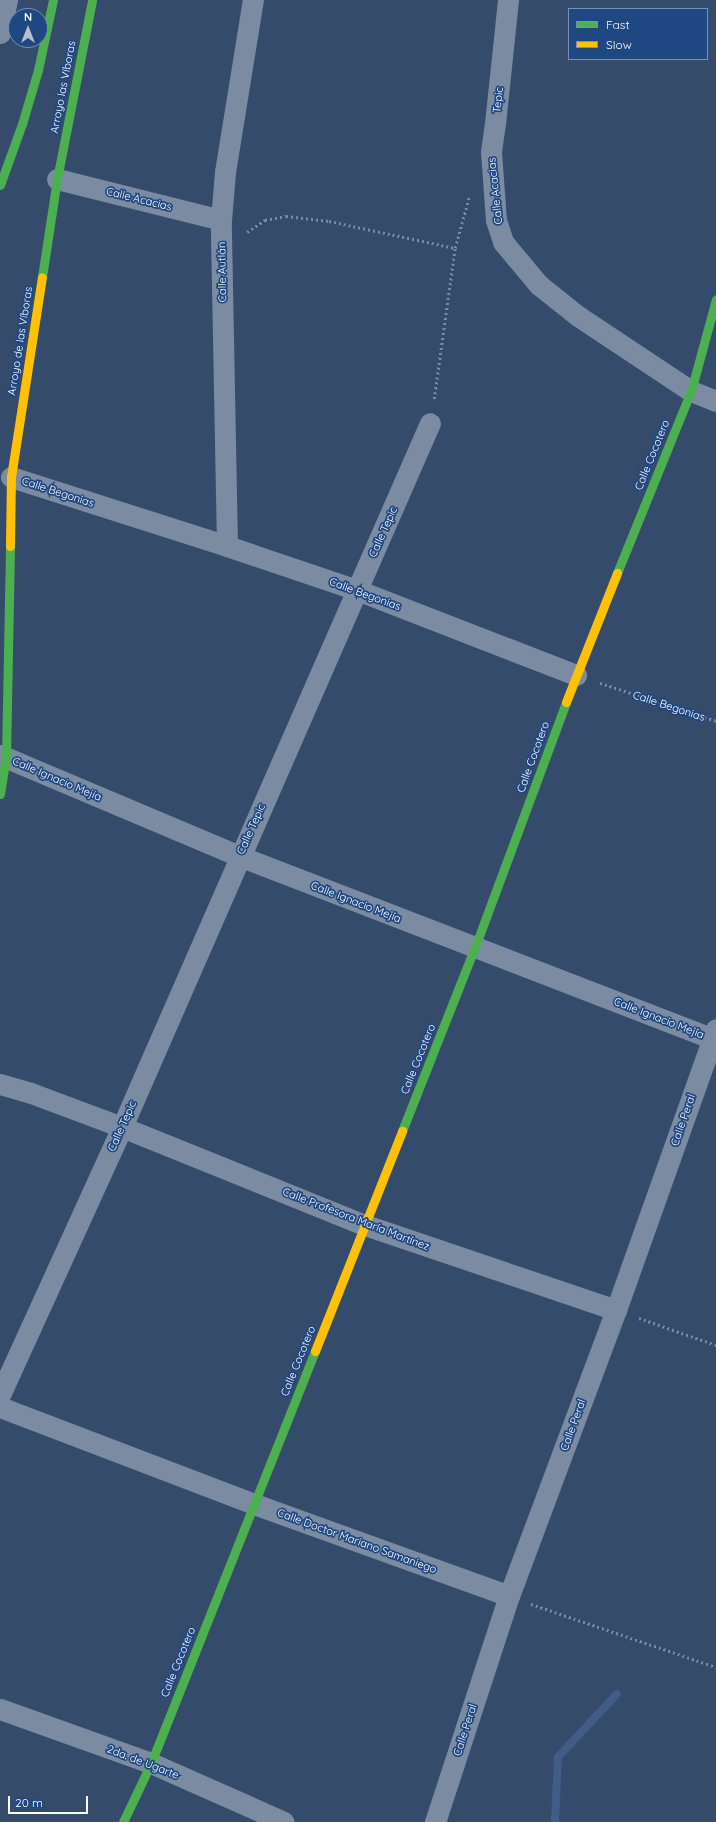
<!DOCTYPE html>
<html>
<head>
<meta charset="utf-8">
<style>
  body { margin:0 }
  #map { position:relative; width:716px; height:1822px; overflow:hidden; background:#354b6c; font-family:Quicksand,sans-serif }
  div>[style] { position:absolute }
  .stream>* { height:8px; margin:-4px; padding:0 4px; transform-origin:4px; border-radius:4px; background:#405c87 }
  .path>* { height:2.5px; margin-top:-1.25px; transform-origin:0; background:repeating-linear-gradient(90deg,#7b8ba2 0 2px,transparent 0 5px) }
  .street>* { height:21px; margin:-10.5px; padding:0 10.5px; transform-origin:10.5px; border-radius:10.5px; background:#7b8ba2 }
  .fast>* { height:9px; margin:-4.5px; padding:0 4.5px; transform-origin:4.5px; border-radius:4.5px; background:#4caf50 }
  .slow>* { height:9px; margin:-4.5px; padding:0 4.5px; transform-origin:4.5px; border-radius:4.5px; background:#ffc107 }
  span { translate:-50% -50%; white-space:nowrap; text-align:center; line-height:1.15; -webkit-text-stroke:3.5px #1f4782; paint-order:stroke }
  .street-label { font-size:11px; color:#fff }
  .legend { position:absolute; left:568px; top:8px; width:140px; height:52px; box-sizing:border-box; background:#1f4782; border:1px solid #7991b4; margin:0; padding:5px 7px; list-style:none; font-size:12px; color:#fff }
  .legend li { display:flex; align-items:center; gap:8px; height:20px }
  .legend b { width:20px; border:1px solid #7991b4 }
  .north { position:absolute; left:8px; top:8px; width:40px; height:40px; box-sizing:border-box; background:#1f4782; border:1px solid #7991b4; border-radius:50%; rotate:0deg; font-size:11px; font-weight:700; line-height:16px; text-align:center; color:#fff }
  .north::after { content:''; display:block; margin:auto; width:14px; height:18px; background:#b8c0cc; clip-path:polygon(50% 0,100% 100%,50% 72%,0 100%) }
  .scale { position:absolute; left:8px; top:1796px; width:80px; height:18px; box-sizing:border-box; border:2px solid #fff; border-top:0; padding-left:5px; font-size:12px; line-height:14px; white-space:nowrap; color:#fff; -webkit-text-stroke:3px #1f4782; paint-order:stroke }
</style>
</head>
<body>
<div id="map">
  <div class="stream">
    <div style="left:555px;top:1822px;width:65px;rotate:-87.4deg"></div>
    <div style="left:558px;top:1757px;width:86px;rotate:-46.9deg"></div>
  </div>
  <div class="path">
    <div style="left:247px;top:232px;width:22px;rotate:-34deg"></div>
    <div style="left:265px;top:220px;width:21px;rotate:-11deg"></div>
    <div style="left:286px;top:216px;width:43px;rotate:6.6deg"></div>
    <div style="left:329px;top:221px;width:129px;rotate:12.1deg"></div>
    <div style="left:455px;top:248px;width:53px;rotate:-74.6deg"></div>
    <div style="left:434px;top:399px;width:152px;rotate:-82.1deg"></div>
    <div style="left:600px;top:683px;width:122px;rotate:18.1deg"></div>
    <div style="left:639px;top:1318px;width:82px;rotate:19.3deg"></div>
    <div style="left:531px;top:1604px;width:195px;rotate:18.8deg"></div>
  </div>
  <div class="street">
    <div style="left:508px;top:0;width:124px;rotate:96deg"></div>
    <div style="left:495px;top:123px;width:29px;rotate:98deg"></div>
    <div style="left:491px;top:152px;width:68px;rotate:85.8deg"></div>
    <div style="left:496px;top:220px;width:23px;rotate:72deg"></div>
    <div style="left:503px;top:242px;width:56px;rotate:50.1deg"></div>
    <div style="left:539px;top:285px;width:50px;rotate:38.5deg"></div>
    <div style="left:578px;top:316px;width:136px;rotate:33.6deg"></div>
    <div style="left:691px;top:391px;width:27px;rotate:22deg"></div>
    <div style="left:0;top:33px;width:34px;rotate:-78deg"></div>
    <div style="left:57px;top:179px;width:169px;rotate:14deg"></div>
    <div style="left:11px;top:477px;width:227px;rotate:17.7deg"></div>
    <div style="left:227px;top:546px;width:137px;rotate:18.7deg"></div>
    <div style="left:357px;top:590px;width:235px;rotate:21.2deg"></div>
    <div style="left:227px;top:546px;width:326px;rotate:-91.1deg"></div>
    <div style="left:221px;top:220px;width:48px;rotate:-85.2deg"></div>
    <div style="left:225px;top:172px;width:174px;rotate:-80.8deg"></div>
    <div style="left:0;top:755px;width:259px;rotate:22.9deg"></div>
    <div style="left:239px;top:856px;width:511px;rotate:21.09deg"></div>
    <div style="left:0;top:1084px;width:32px;rotate:16deg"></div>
    <div style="left:31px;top:1093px;width:97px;rotate:20.5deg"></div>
    <div style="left:122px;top:1127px;width:262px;rotate:22deg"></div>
    <div style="left:365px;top:1225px;width:265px;rotate:18.7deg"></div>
    <div style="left:0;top:1395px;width:294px;rotate:-65.5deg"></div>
    <div style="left:122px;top:1127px;width:768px;rotate:-66.37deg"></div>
    <div style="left:0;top:1407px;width:272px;rotate:20.9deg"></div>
    <div style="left:254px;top:1504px;width:271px;rotate:19.8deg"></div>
    <div style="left:0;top:1709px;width:160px;rotate:19.7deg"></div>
    <div style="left:151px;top:1763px;width:145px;rotate:23.9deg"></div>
    <div style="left:435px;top:1822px;width:238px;rotate:-71.9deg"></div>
    <div style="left:509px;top:1596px;width:305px;rotate:-69.5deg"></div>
    <div style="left:616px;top:1310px;width:298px;rotate:-70.4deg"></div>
  </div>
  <div class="fast">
    <div style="left:0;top:185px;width:65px;rotate:-70.2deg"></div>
    <div style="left:22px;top:124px;width:56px;rotate:-73.5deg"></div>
    <div style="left:38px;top:70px;width:72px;rotate:-77.9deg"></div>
    <div style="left:42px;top:277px;width:99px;rotate:-81.3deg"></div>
    <div style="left:57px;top:179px;width:182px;rotate:-78.9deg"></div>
    <div style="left:617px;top:573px;width:196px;rotate:-67.9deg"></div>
    <div style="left:691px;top:391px;width:95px;rotate:-74.8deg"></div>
    <div style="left:0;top:794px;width:37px;rotate:-81deg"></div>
    <div style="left:6px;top:757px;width:211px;rotate:-88.9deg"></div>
    <div style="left:402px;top:1131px;width:198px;rotate:-68.4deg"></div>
    <div style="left:475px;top:947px;width:261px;rotate:-69.6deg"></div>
    <div style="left:123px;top:1822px;width:65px;rotate:-64.6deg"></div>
    <div style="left:151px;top:1763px;width:443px;rotate:-68.3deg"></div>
  </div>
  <div class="slow">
    <div style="left:10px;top:546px;width:69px;rotate:-89.2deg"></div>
    <div style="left:11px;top:477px;width:202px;rotate:-81.2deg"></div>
    <div style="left:566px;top:702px;width:139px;rotate:-68.4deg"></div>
    <div style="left:315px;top:1351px;width:237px;rotate:-68.4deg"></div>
  </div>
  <div class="street-label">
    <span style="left:63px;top:87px;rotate:-79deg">Arroyo las Víboras</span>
    <span style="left:498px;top:100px;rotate:-84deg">Tepic</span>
    <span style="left:495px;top:191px;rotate:-96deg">Calle Acacias</span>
    <span style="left:139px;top:199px;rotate:14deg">Calle Acacias</span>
    <span style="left:222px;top:272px;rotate:-91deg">Calle Autlán</span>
    <span style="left:20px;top:341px;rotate:-81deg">Arroyo de las Víboras</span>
    <span style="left:652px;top:455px;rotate:-68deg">Calle Cocotero</span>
    <span style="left:58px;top:492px;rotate:18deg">Calle Begonias</span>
    <span style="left:383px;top:532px;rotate:-66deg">Calle Tepic</span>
    <span style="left:365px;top:594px;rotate:20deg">Calle Begonias</span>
    <span style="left:669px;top:706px;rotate:18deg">Calle Begonias</span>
    <span style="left:533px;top:757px;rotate:-70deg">Calle Cocotero</span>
    <span style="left:57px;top:779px;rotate:23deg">Calle Ignacio Mejía</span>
    <span style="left:251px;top:829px;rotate:-66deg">Calle Tepic</span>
    <span style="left:356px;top:902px;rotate:21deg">Calle Ignacio Mejía</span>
    <span style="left:659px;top:1018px;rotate:21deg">Calle Ignacio Mejía</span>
    <span style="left:418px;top:1059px;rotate:-68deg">Calle Cocotero</span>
    <span style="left:683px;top:1120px;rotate:-71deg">Calle Peral</span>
    <span style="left:122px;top:1126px;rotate:-66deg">Calle Tepic</span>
    <span style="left:356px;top:1219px;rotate:21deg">Calle Profesora María Martínez</span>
    <span style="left:298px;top:1361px;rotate:-68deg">Calle Cocotero</span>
    <span style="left:573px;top:1425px;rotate:-70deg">Calle Peral</span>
    <span style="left:357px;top:1541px;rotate:20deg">Calle Doctor Mariano Samaniego</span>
    <span style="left:178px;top:1662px;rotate:-68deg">Calle Cocotero</span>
    <span style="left:465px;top:1730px;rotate:-72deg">Calle Peral</span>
    <span style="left:143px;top:1762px;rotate:21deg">2da. de Ugarte</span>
  </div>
  <ul class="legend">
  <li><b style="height:5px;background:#4caf50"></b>Fast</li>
  <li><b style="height:5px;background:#ffc107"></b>Slow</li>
  </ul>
  <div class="north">N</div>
  <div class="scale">20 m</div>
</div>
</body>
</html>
